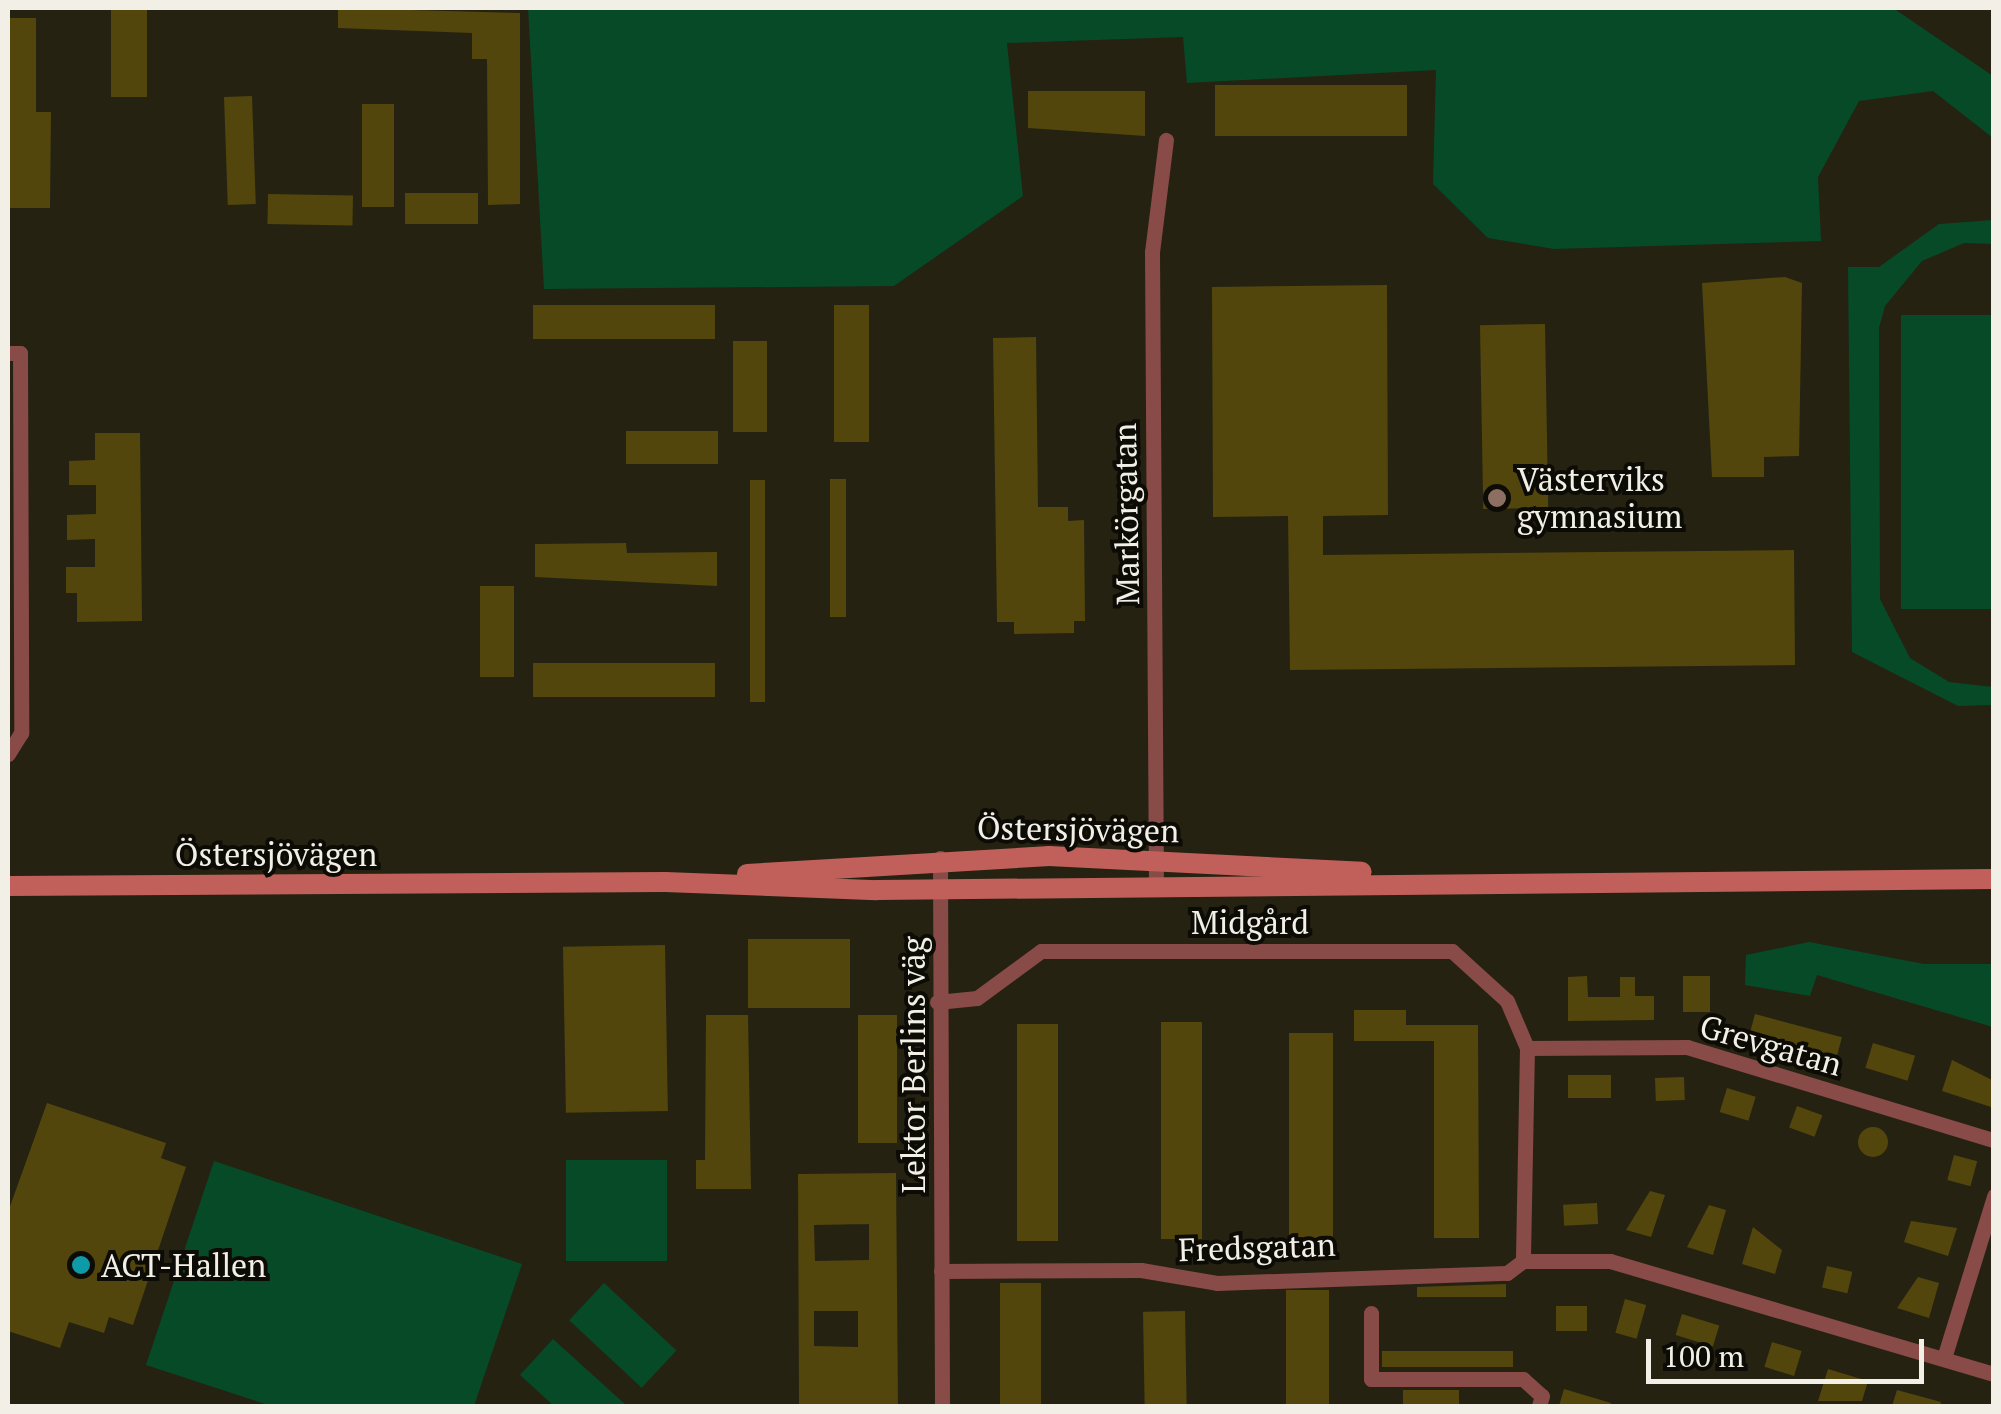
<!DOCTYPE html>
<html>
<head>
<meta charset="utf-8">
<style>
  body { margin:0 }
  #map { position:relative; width:2001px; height:1414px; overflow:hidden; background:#252212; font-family:"PT Serif",serif }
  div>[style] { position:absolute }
  .green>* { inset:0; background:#074a27; transform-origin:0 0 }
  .building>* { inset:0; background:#52460d; transform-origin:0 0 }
  .round { border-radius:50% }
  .minor>* { height:15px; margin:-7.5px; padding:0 7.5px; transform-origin:7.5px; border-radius:7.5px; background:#884b47 }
  .secondary>* { height:20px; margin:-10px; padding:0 10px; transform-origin:10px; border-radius:10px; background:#c1605b }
  .dots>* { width:28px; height:28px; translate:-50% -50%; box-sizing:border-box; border:5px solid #0d0b05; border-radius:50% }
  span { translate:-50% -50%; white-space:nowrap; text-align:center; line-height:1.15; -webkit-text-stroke:8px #0d0b05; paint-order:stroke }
  .poi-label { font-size:32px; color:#f2f0e6 }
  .left { translate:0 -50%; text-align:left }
  .street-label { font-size:32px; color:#f2f0e6 }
  .frame { position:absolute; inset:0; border:10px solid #f2f0e6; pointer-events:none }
  .scale { position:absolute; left:1646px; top:1339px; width:278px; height:45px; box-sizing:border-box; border:5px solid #f2f0e6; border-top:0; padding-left:12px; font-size:30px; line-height:35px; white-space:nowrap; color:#f2f0e6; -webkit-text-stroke:8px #0d0b05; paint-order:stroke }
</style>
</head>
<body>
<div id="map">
  <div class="green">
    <div style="clip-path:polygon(528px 8px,1893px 8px,1993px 76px,1993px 138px,1933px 91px,1859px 101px,1818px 177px,1821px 241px,1554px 249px,1488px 238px,1433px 184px,1436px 70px,1187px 83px,1183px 37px,1007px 43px,1023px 196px,894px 286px,544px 289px)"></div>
    <div style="clip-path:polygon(1993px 220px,1993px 244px,1964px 243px,1922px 261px,1885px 306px,1879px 328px,1880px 599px,1910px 658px,1949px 682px,1993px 687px,1993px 705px,1958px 706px,1852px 652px,1848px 267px,1879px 267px,1939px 224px)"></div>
    <div style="left:1993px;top:315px;width:294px;height:92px;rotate:90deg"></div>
    <div style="clip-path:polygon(1809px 942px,1924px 964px,1993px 964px,1993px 1027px,1817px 975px,1810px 996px,1745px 985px,1746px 955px)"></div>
    <div style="left:566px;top:1160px;width:101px;height:101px"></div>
    <div style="clip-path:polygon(214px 1161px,522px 1264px,474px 1406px,271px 1406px,146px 1365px)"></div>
    <div style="left:604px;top:1283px;width:99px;height:51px;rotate:43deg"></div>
    <div style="clip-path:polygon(553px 1339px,627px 1406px,554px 1406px,520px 1375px)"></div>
  </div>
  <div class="building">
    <div style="left:111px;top:8px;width:36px;height:89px"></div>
    <div style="clip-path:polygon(338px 8px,520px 13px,520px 204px,488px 205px,487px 59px,472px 59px,472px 33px,338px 28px)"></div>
    <div style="clip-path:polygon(8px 18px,36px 18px,36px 112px,51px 112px,50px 208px,9px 208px)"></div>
    <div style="left:1215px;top:85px;width:192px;height:51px"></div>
    <div style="clip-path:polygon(1028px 91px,1145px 91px,1145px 136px,1028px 128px)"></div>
    <div style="left:252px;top:96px;width:108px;height:28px;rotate:88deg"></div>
    <div style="left:362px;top:104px;width:32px;height:103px"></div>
    <div style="left:478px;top:193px;width:31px;height:73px;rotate:90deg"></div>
    <div style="left:268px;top:194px;width:85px;height:30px;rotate:1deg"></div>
    <div style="clip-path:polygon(1785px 277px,1802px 283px,1799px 456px,1764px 457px,1764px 477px,1712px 477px,1702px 283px)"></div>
    <div style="clip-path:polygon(1387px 285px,1388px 515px,1323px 516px,1323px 555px,1794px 550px,1795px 665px,1290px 670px,1288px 516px,1213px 517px,1212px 287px)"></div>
    <div style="left:715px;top:305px;width:34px;height:182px;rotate:90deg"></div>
    <div style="left:834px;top:305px;width:35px;height:137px"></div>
    <div style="left:1545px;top:324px;width:184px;height:65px;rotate:89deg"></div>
    <div style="clip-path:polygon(1036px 337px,1038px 507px,1068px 507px,1068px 521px,1084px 520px,1085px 621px,1074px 621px,1074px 633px,1014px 634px,1014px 622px,997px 622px,993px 338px)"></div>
    <div style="left:767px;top:341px;width:91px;height:34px;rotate:90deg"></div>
    <div style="left:626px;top:431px;width:92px;height:33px"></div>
    <div style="clip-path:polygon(95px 433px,140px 433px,142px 621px,77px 622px,77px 593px,66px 593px,66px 567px,95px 567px,95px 539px,67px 540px,67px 515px,96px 514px,96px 485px,69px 485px,69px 461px,95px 460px)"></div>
    <div style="left:830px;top:479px;width:16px;height:138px"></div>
    <div style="left:750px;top:480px;width:15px;height:222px"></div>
    <div style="clip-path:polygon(626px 543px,627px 553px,717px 552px,717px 586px,535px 577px,535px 544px)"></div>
    <div style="left:480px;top:586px;width:34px;height:91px"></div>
    <div style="left:715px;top:663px;width:34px;height:182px;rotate:90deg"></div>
    <div style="left:748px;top:939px;width:102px;height:69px"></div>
    <div style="left:665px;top:945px;width:166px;height:102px;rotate:89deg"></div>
    <div style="clip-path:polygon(1587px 976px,1588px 997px,1620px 997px,1620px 977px,1635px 977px,1635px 996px,1654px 996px,1654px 1020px,1568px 1021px,1568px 977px)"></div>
    <div style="left:1683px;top:976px;width:27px;height:36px"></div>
    <div style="clip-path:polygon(1354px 1010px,1406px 1010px,1406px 1025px,1478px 1025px,1479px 1238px,1434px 1238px,1434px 1041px,1354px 1041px)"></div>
    <div style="left:1755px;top:1014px;width:90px;height:21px;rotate:15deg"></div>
    <div style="clip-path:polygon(706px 1015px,748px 1015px,751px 1189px,696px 1189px,696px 1160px,705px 1160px)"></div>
    <div style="left:858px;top:1015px;width:39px;height:128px"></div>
    <div style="left:1161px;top:1022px;width:41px;height:217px"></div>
    <div style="left:1017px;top:1024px;width:41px;height:217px"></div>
    <div style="left:1289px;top:1033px;width:44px;height:206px"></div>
    <div style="left:1873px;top:1043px;width:44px;height:26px;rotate:17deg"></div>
    <div style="clip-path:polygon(1952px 1060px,1994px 1081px,1994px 1108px,1942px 1091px)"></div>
    <div style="left:1568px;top:1075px;width:43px;height:23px"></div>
    <div style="left:1684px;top:1077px;width:23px;height:29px;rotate:88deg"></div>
    <div style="left:1727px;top:1088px;width:30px;height:25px;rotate:17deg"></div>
    <div style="clip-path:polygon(47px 1103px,166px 1143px,161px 1158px,186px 1167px,133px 1325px,109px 1317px,104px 1333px,69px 1322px,60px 1348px,8px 1331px,8px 1212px)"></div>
    <div style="left:1797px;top:1106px;width:27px;height:23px;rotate:20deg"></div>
    <div class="round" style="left:1858px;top:1127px;width:30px;height:30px"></div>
    <div style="left:1954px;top:1155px;width:24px;height:26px;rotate:15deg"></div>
    <div style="clip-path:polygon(evenodd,896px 1173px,898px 1406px,799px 1406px,798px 1174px,896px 1173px,869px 1224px,869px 1260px,815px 1261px,814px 1225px,869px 1224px,896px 1173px,814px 1311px,858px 1311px,858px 1347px,814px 1346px,814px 1311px)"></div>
    <div style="clip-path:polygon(1650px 1191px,1665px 1195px,1651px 1237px,1626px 1230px)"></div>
    <div style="left:1597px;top:1203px;width:21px;height:34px;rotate:87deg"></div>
    <div style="clip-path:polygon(1709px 1205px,1726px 1210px,1713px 1255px,1687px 1247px)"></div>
    <div style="clip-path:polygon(1911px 1221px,1957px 1228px,1948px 1256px,1904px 1242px)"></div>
    <div style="clip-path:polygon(1753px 1227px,1782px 1250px,1775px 1274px,1742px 1264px)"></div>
    <div style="left:1827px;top:1266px;width:26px;height:22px;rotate:13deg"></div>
    <div style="clip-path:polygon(1918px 1277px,1939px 1283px,1929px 1318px,1897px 1308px)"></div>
    <div style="left:1000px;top:1283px;width:41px;height:123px"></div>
    <div style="clip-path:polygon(1506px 1284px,1506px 1297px,1417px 1297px,1417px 1287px)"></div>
    <div style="left:1329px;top:1290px;width:116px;height:43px;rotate:90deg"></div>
    <div style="left:1625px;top:1299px;width:22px;height:35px;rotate:16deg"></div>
    <div style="left:1587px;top:1306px;width:25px;height:31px;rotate:90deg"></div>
    <div style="left:1185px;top:1311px;width:95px;height:42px;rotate:89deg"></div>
    <div style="left:1682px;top:1314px;width:39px;height:22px;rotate:17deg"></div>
    <div style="left:1772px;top:1342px;width:31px;height:26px;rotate:17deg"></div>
    <div style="left:1382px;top:1351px;width:131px;height:16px"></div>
    <div style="clip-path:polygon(1828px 1369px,1868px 1381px,1862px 1401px,1818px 1401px)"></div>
    <div style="clip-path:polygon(1564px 1389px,1611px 1403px,1610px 1406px,1559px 1406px)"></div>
    <div style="left:1403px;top:1390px;width:56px;height:16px"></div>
    <div style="clip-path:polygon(1897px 1390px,1941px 1402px,1940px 1406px,1892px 1406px)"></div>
  </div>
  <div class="minor">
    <div style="left:8px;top:353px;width:12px"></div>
    <div style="left:20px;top:353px;width:380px;rotate:89.8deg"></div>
    <div style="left:21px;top:733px;width:25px;rotate:122deg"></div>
    <div style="left:940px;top:858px;width:548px;rotate:89.79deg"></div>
    <div style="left:1156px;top:888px;width:636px;rotate:-90.36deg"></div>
    <div style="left:1152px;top:252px;width:113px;rotate:-82.9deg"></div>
    <div style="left:937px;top:1002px;width:40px;rotate:-5.7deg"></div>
    <div style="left:977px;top:998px;width:79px;rotate:-36.3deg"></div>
    <div style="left:1041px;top:951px;width:411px"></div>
    <div style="left:1452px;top:951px;width:74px;rotate:42.3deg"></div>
    <div style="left:1507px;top:1001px;width:51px;rotate:66.9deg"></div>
    <div style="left:1527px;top:1048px;width:213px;rotate:91.1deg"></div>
    <div style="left:1523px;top:1261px;width:87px"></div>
    <div style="left:1610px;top:1261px;width:400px;rotate:16.4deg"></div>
    <div style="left:1527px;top:1048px;width:160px;rotate:-0.4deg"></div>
    <div style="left:1687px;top:1047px;width:321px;rotate:16.9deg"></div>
    <div style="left:941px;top:1271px;width:200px;rotate:-0.3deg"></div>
    <div style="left:1141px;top:1270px;width:77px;rotate:9.7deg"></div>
    <div style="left:1217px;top:1283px;width:290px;rotate:-2deg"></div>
    <div style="left:1507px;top:1273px;width:20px;rotate:-37deg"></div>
    <div style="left:1371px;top:1313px;width:66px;rotate:90deg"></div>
    <div style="left:1371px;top:1379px;width:152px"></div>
    <div style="left:1523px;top:1379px;width:25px;rotate:42deg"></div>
    <div style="left:1542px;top:1396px;width:10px;rotate:107deg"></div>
    <div style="left:1944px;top:1358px;width:170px;rotate:-72.8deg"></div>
  </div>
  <div class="secondary">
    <div style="left:747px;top:874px;width:303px;rotate:-3.4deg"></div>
    <div style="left:1049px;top:856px;width:313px;rotate:2.9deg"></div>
    <div style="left:8px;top:886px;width:657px;rotate:-0.35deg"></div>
    <div style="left:665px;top:882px;width:212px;rotate:2.2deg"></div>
    <div style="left:877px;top:890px;width:1117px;rotate:-0.56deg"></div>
  </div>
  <div class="dots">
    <div style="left:1497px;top:498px;background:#8d6e63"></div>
    <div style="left:81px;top:1265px;background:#0f9aa8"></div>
  </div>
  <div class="poi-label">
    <span class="left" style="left:1517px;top:498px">Västerviks<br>gymnasium</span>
    <span class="left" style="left:101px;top:1265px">ACT-Hallen</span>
  </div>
  <div class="street-label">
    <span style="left:1126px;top:514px;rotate:-91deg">Markörgatan</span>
    <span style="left:1078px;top:829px;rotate:1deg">Östersjövägen</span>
    <span style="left:276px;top:854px">Östersjövägen</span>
    <span style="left:1250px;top:922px">Midgård</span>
    <span style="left:1771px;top:1045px;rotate:16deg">Grevgatan</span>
    <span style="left:913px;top:1065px;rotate:-90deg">Lektor Berlins väg</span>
    <span style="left:1257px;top:1247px;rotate:-2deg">Fredsgatan</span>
  </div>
  <div class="frame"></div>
  <div class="scale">100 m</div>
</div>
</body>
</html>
